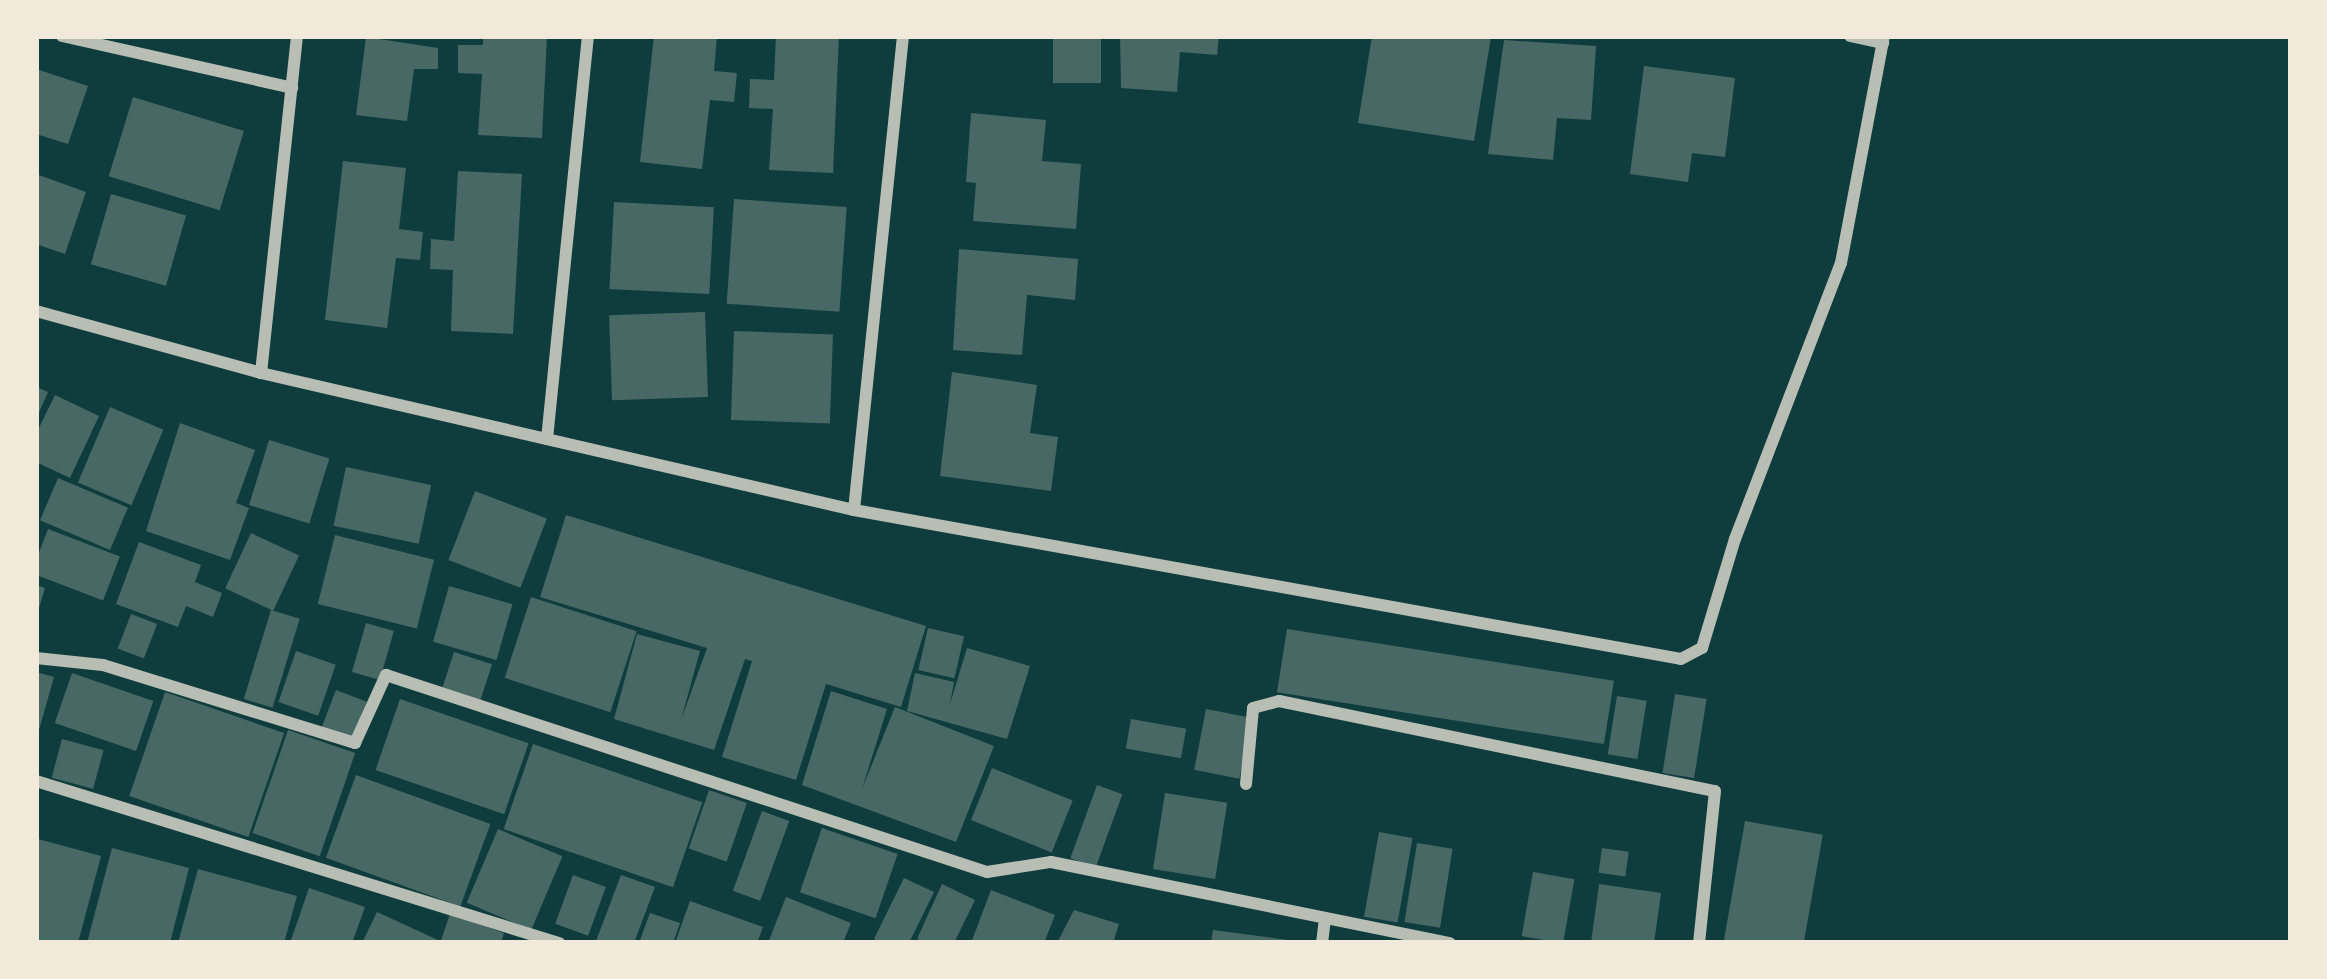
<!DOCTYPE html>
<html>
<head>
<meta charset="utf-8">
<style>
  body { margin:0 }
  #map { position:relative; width:2327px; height:979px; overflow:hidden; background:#0f3d3e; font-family:Raleway,sans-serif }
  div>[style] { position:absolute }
  .building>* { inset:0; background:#486865; transform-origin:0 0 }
  .minor>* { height:12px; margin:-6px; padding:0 6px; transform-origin:6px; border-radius:6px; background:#b8beb3 }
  span { translate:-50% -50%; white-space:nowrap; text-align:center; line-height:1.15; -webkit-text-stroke:10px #f1e9da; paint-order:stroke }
  .frame { position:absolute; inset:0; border:39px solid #f1e9da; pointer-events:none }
</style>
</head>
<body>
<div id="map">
  <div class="building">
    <div style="clip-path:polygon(483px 36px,547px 36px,542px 138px,478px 135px,482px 74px,458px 73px,458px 45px,483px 45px)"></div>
    <div style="clip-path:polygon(654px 36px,717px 36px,714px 71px,737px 73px,734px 102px,710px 100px,702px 169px,640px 162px)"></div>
    <div style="clip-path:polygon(776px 36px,839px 36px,833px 173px,769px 170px,773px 109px,749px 108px,750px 79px,774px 80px)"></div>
    <div style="left:1053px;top:36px;width:48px;height:47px"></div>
    <div style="clip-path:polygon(1120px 36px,1219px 36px,1217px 55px,1180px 52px,1177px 92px,1121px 88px)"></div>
    <div style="clip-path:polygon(1372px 36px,1491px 37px,1474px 141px,1358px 123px)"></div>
    <div style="clip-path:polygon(366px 37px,438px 48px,438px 69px,414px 69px,407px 121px,356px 115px)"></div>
    <div style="clip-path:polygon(1504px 40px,1596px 46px,1591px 120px,1557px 118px,1553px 160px,1488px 154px)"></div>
    <div style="clip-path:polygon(1644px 66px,1735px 78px,1725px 157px,1692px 153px,1688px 182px,1630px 174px)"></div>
    <div style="clip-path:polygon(36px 69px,88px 86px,68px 144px,36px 134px)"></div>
    <div style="left:133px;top:97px;width:116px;height:83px;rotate:17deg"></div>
    <div style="clip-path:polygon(971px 113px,1046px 120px,1042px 161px,1081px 164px,1076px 229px,973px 221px,976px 183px,966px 182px)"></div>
    <div style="clip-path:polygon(343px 161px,406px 168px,399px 229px,423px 232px,420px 260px,396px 258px,387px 328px,325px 320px)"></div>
    <div style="clip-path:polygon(458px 171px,522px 174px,513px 334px,451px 331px,453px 270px,430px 269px,431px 239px,454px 241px)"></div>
    <div style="clip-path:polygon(36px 174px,86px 192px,65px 254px,36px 244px)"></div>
    <div style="left:111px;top:194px;width:78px;height:73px;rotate:16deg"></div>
    <div style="left:734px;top:199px;width:113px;height:105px;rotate:4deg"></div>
    <div style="left:614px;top:202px;width:100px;height:87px;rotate:3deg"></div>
    <div style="clip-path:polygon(959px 249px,1078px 259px,1075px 300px,1027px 295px,1022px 355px,953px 350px)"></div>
    <div style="left:705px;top:312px;width:85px;height:96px;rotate:88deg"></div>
    <div style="left:734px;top:331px;width:99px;height:89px;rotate:2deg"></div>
    <div style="clip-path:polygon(952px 372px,1037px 385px,1030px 433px,1058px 437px,1051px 491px,940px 476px)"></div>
    <div style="clip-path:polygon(36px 387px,48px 392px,36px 419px)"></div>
    <div style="clip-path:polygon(55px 395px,99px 416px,70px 478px,36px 462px,36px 434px)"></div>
    <div style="left:110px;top:407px;width:58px;height:82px;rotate:23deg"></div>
    <div style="clip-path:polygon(180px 423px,255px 450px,236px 503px,249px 508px,230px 560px,146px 531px)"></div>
    <div style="left:269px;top:440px;width:63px;height:68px;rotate:17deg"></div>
    <div style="left:346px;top:467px;width:87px;height:60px;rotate:12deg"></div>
    <div style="left:58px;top:478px;width:76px;height:46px;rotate:23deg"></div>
    <div style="left:475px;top:491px;width:77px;height:74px;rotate:21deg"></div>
    <div style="clip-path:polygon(566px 515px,926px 626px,901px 707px,826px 684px,796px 780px,722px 757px,752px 661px,745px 659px,714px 750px,614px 719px,637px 634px,700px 651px,681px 720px,707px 648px,540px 597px)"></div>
    <div style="left:48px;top:529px;width:77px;height:47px;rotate:21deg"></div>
    <div style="left:251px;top:533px;width:53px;height:61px;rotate:25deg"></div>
    <div style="left:335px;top:535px;width:102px;height:71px;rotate:14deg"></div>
    <div style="clip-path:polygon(139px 542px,201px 565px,195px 582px,222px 593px,213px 617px,186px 606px,178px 627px,116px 604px)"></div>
    <div style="clip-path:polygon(36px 585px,45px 588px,37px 615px,36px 615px)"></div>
    <div style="left:449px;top:586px;width:66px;height:58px;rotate:16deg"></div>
    <div style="left:531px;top:597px;width:111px;height:85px;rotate:18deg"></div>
    <div style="left:271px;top:610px;width:30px;height:93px;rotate:17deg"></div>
    <div style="left:131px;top:614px;width:28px;height:37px;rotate:21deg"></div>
    <div style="left:366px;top:623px;width:29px;height:51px;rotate:16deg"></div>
    <div style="left:928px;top:628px;width:37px;height:43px;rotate:13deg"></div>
    <div style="left:1287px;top:629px;width:331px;height:64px;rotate:9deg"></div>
    <div style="clip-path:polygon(967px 648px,1030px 666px,1007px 739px,907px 711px,915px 673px,954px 682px,950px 704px)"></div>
    <div style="left:296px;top:651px;width:42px;height:54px;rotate:19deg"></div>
    <div style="left:454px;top:652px;width:40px;height:40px;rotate:18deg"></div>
    <div style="clip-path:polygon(36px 672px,54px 677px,37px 737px,36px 737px)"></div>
    <div style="left:72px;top:673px;width:86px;height:53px;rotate:19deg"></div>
    <div style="left:336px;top:690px;width:33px;height:39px;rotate:21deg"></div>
    <div style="clip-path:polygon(831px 691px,887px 709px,862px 789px,895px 707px,994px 746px,956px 842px,802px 785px)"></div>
    <div style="left:165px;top:692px;width:126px;height:110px;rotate:19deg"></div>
    <div style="left:1675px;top:694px;width:32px;height:80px;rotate:9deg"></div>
    <div style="left:1617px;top:696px;width:30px;height:59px;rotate:9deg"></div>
    <div style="left:400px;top:699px;width:136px;height:75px;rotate:19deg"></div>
    <div style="left:1206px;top:709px;width:46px;height:62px;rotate:11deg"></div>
    <div style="left:1131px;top:719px;width:56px;height:30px;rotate:10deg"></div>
    <div style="left:288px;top:730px;width:71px;height:109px;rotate:19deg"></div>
    <div style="left:62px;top:739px;width:43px;height:40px;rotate:15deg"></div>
    <div style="left:533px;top:744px;width:179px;height:90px;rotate:19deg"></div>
    <div style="left:992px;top:768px;width:87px;height:56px;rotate:22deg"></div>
    <div style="left:356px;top:775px;width:143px;height:88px;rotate:20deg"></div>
    <div style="left:1097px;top:785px;width:27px;height:78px;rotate:20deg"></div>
    <div style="left:709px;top:790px;width:40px;height:62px;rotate:19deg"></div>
    <div style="left:1165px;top:793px;width:63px;height:77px;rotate:9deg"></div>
    <div style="left:762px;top:811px;width:29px;height:85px;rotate:20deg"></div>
    <div style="left:1745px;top:821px;width:79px;height:124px;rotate:10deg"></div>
    <div style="left:822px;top:828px;width:80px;height:68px;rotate:19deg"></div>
    <div style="left:498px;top:829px;width:70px;height:80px;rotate:23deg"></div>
    <div style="left:1379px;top:832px;width:34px;height:86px;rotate:10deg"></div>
    <div style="clip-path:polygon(38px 839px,101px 856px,78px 943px,36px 943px)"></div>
    <div style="left:1417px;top:843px;width:36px;height:80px;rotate:9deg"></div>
    <div style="clip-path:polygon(112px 848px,189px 868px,170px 943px,87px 943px)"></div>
    <div style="left:1602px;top:848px;width:27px;height:25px;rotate:8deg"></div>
    <div style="clip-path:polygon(198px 869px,297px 896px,284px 943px,178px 943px)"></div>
    <div style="left:1533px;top:872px;width:42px;height:65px;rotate:10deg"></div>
    <div style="left:573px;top:875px;width:35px;height:52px;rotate:20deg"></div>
    <div style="clip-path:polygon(621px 875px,655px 887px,634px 943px,602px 943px,596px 941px)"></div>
    <div style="clip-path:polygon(904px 878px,934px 892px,909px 943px,882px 943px,874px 939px)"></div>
    <div style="clip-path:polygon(942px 884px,975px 900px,954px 943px,926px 943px,917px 939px)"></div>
    <div style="clip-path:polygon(1599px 884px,1661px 893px,1654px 943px,1591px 943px)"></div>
    <div style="clip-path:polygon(309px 888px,365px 907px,352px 943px,290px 943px)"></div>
    <div style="clip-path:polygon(991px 890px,1055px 915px,1044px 943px,971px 943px)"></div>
    <div style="clip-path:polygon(786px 897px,851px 923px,843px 943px,768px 943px)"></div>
    <div style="clip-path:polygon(690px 901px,763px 927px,757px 943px,675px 943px)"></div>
    <div style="clip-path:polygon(1074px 910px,1119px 924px,1113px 943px,1057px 943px)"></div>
    <div style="clip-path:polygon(377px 912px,438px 940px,436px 943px,362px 943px)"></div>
    <div style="clip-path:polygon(650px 913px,680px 923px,673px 943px,639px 943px)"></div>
    <div style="clip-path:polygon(450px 914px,504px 933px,501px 943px,440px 943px)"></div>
    <div style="clip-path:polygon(1213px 930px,1288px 940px,1288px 943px,1211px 943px)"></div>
  </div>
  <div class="minor">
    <div style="left:62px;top:36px;width:236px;rotate:12.7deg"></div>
    <div style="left:1850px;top:36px;width:34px;rotate:12deg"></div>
    <div style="left:36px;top:311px;width:233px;rotate:15.4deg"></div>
    <div style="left:261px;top:373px;width:609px;rotate:13.01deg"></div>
    <div style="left:854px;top:510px;width:840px;rotate:10.21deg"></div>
    <div style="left:1681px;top:659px;width:24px;rotate:-28deg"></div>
    <div style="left:1702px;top:648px;width:114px;rotate:-73.2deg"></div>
    <div style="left:1735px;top:539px;width:296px;rotate:-69deg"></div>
    <div style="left:1841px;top:263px;width:231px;rotate:-79.3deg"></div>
    <div style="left:261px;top:373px;width:339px;rotate:-83.9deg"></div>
    <div style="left:547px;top:439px;width:405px;rotate:-84.2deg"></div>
    <div style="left:854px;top:510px;width:477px;rotate:-84.1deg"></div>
    <div style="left:36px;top:658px;width:67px;rotate:6deg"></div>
    <div style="left:103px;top:665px;width:264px;rotate:17.2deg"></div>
    <div style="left:355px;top:743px;width:75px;rotate:-65.5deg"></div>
    <div style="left:386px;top:675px;width:632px;rotate:18.15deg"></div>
    <div style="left:987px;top:872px;width:65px;rotate:-8.9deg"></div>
    <div style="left:1051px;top:862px;width:407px;rotate:11.5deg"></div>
    <div style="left:36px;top:781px;width:548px;rotate:17.21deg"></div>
    <div style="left:1246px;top:784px;width:76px;rotate:-84.7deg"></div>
    <div style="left:1253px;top:708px;width:27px;rotate:-15deg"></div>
    <div style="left:1279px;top:701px;width:445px;rotate:11.7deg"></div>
    <div style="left:1715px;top:791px;width:153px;rotate:96deg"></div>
    <div style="left:1322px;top:943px;width:23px;rotate:-83deg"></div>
  </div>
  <div class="frame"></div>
</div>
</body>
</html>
